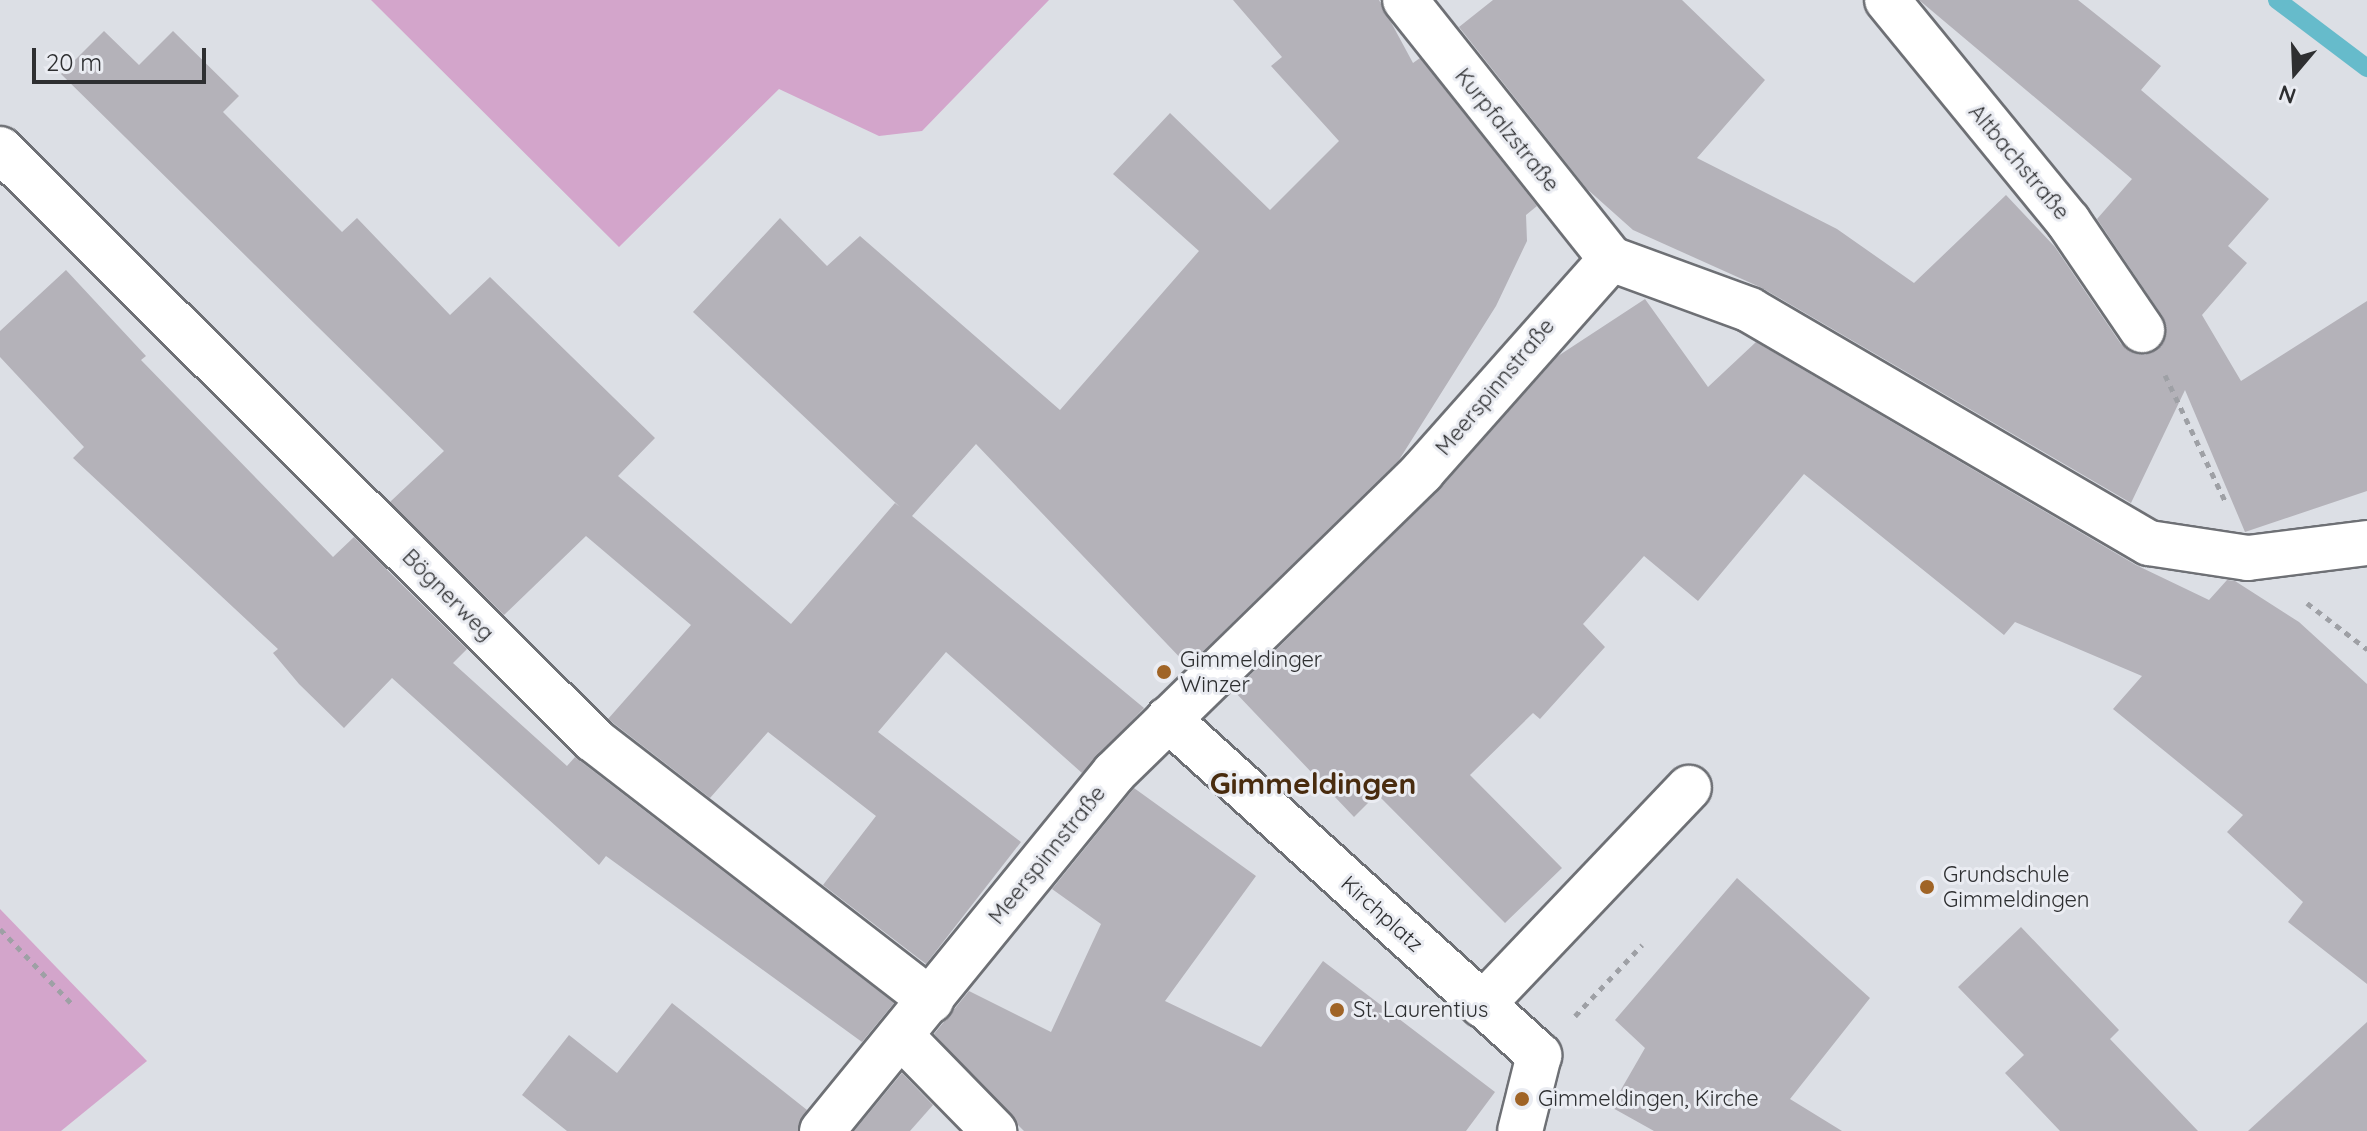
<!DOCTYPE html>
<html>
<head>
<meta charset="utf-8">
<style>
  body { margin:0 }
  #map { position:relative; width:2367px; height:1131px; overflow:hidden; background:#dcdfe5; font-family:Quicksand,sans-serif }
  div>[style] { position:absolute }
  .green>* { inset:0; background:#d3a5cb }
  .stream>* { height:18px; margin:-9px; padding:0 9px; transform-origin:9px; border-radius:9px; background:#66bbcb }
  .building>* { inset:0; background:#b4b2b9 }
  .path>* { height:5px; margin-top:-2.5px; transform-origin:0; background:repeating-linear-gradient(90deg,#9ea0a5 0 6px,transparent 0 12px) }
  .roads { filter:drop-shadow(2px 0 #6e7075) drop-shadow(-2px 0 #6e7075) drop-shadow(0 2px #6e7075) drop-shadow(0 -2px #6e7075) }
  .minor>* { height:44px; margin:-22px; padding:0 22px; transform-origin:22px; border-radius:22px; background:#fff }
  .dots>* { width:22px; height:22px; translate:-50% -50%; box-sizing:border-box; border:4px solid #eaecf2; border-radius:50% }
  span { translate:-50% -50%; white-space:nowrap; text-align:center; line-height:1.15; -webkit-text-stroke:6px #eaecf2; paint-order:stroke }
  .street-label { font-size:22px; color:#2e2f31 }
  .poi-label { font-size:22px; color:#2e2f31 }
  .left { translate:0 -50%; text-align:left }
  .district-label { font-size:30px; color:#492c0f; font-weight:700 }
  .north { position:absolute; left:2255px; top:32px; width:80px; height:80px; -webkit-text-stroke:6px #eaecf2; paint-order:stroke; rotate:199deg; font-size:22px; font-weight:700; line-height:32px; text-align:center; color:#2e2f31 }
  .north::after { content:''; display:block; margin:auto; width:28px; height:36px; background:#2e2f31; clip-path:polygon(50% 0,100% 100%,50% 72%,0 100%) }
  .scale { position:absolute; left:32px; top:48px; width:174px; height:36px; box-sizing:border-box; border:4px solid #2e2f31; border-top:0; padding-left:10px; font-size:24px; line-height:28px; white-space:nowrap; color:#2e2f31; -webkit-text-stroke:6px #eaecf2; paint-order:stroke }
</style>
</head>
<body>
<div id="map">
  <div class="green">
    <div style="clip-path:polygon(371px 0,1049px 0,922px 131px,879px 136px,779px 89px,619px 247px)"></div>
    <div style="clip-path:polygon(0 909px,147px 1061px,61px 1131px,0 1131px)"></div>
  </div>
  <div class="stream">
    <div style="left:2277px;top:0;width:113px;rotate:37.1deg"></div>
  </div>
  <div class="building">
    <div style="clip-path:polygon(1233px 0,1379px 0,1413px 63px,1420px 58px,1537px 206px,1526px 215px,1527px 241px,1496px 306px,1399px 460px,1188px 666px,976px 444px,912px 516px,1144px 708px,1082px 773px,946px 652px,878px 732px,1021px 842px,926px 964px,823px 885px,876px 816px,768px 732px,710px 798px,608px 719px,691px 625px,586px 536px,504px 615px,390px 502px,444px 451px,61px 74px,104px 31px,139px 65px,173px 31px,239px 96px,223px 112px,342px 232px,357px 218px,450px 315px,490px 277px,655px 438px,618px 476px,791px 624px,895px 503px,900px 507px,693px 312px,780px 218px,827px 266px,860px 236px,1060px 410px,1199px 251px,1113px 174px,1170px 113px,1270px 210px,1339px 141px,1271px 66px,1282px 57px)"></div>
    <div style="clip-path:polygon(1493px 0,1682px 0,1765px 80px,1697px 158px,1837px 229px,1914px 283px,2006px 195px,2055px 247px,2121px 344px,2145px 355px,2164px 342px,2163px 317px,2097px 219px,2132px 179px,1919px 0,2078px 0,2161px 66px,2141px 90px,2269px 199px,2228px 246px,2247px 263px,2202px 315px,2241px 381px,2367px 301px,2367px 491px,2245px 532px,2185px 390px,2131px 503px,1762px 288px,1633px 230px,1587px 189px,1459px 27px)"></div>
    <div style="clip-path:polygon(66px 270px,146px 356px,141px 360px,333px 557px,354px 537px,467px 649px,453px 663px,567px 766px,575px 757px,894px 1003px,862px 1042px,606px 856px,599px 865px,392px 678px,344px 728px,299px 684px,273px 653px,278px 649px,73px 458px,84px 447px,0 357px,0 331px)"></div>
    <div style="clip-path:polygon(1645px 299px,1708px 387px,1756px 342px,2136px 565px,2209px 600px,2227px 580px,2235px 581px,2299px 622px,2367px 684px,2367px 984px,2288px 922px,2303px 902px,2227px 832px,2243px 815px,2113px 709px,2142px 676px,2015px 622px,2004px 635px,1804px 474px,1698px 601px,1644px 556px,1583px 624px,1605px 647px,1540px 719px,1533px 713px,1470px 775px,1562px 868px,1505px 923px,1377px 794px,1354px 817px,1234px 691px,1439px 490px,1558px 356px)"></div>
    <div style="clip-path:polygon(1134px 788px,1256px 876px,1165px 1001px,1261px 1047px,1323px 961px,1495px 1092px,1466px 1131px,1024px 1131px,1018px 1125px,934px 1034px,969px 991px,1051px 1032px,1101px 924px,1052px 889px)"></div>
    <div style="clip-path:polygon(1737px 878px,1870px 998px,1790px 1099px,1842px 1131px,1654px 1131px,1611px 1107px,1645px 1048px,1615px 1020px)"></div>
    <div style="clip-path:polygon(2021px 927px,2119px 1030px,2110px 1039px,2198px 1131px,2060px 1131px,2005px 1073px,2024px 1055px,1958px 987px)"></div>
    <div style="clip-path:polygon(672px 1003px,807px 1110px,798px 1131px,567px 1131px,522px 1095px,569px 1035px,617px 1073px)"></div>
    <div style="clip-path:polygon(2367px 1022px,2367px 1131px,2248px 1131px)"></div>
    <div style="clip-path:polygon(902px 1073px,933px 1105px,910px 1131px,854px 1131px)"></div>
  </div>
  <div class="path">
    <div style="left:2165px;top:375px;width:142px;rotate:64.5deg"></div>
    <div style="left:2307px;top:603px;width:76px;rotate:37.5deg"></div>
    <div style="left:0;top:929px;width:104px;rotate:46.2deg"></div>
    <div style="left:1575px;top:1016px;width:98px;rotate:-46.7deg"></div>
  </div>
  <div class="roads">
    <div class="minor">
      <div style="left:1405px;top:0;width:331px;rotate:51.5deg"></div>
      <div style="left:1887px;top:0;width:286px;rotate:50.7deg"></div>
      <div style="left:2068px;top:221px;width:132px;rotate:55.8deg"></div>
      <div style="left:0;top:149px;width:838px;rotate:44.85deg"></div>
      <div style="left:594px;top:740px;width:426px;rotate:37.7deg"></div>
      <div style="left:1611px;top:259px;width:148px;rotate:20.1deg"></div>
      <div style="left:1750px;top:310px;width:462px;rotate:30.3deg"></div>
      <div style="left:2149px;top:543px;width:100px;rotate:8.6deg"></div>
      <div style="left:2248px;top:558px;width:120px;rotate:-7.2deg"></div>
      <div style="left:1168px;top:719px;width:501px;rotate:42.17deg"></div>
      <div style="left:1539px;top:1055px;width:78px;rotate:104deg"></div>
      <div style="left:1482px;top:1005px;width:300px;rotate:-46.4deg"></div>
      <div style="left:902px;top:1037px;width:132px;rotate:45.6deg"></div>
      <div style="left:822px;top:1131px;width:462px;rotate:-50.8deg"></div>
      <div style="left:1114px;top:773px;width:431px;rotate:-44.3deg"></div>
      <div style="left:1422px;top:472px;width:285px;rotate:-48.4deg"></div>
    </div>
  </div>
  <div class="dots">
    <div style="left:1164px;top:672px;background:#a06426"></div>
    <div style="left:1927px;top:887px;background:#a06426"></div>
    <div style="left:1337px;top:1010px;background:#a06426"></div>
    <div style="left:1522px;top:1099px;background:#a06426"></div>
  </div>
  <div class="street-label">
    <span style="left:1507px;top:130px;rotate:51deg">Kurpfalzstraße</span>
    <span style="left:2019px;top:162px;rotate:50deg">Altbachstraße</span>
    <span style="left:1495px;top:387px;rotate:-50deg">Meerspinnstraße</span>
    <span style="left:448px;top:595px;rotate:45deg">Bögnerweg</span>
    <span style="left:1047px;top:855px;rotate:-51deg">Meerspinnstraße</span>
    <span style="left:1382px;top:914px;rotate:42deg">Kirchplatz</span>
  </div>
  <div class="poi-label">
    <span class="left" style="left:1180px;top:672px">Gimmeldinger<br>Winzer</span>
    <span class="left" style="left:1943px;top:887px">Grundschule<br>Gimmeldingen</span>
    <span class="left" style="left:1353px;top:1010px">St. Laurentius</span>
    <span class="left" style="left:1538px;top:1099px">Gimmeldingen, Kirche</span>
  </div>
  <div class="district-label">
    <span style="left:1313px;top:783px">Gimmeldingen</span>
  </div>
  <div class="north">N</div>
  <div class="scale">20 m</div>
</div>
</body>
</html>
